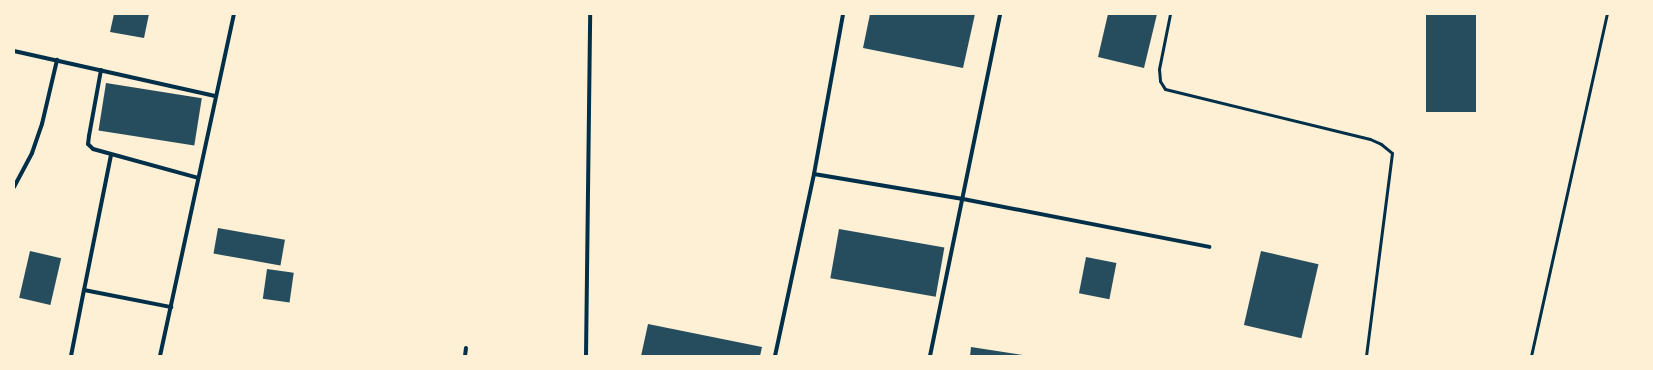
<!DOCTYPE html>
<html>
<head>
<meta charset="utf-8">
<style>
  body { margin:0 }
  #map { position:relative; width:1653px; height:370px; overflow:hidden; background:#fdf0d5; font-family:"DejaVu Sans",sans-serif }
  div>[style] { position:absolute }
  .building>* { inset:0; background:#264d5e; transform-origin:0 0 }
  .service>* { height:3px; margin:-1.5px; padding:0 1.5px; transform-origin:1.5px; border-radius:1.5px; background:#003049 }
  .minor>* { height:4px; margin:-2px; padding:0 2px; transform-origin:2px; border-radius:2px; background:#003049 }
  span { translate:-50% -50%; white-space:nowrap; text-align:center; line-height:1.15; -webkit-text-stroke:4px #fdf0d5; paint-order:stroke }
  .frame { position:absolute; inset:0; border:15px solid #fdf0d5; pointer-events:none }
</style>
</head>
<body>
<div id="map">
  <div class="building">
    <div style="clip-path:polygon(114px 14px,149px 14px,144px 38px,110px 32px)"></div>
    <div style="clip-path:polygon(870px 14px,975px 14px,963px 68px,863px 48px)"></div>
    <div style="clip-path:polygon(1108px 14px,1157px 14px,1144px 68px,1098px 57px)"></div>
    <div style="left:1426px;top:14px;width:50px;height:98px"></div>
    <div style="left:106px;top:83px;width:97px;height:48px;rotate:9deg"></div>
    <div style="left:218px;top:228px;width:68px;height:26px;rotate:10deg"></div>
    <div style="left:839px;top:229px;width:107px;height:50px;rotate:10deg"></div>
    <div style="left:30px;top:251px;width:32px;height:48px;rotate:13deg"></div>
    <div style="left:1261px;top:251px;width:59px;height:76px;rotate:13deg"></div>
    <div style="left:1086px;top:257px;width:31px;height:37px;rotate:11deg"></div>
    <div style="left:267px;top:269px;width:27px;height:30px;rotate:8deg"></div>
    <div style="clip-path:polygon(648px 324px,762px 347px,760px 356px,641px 356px)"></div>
    <div style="clip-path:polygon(971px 347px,1023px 355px,1023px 356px,970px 356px)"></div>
  </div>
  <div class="service">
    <div style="left:1170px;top:14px;width:56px;rotate:101.3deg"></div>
    <div style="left:1159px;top:69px;width:12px;rotate:85deg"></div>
    <div style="left:1160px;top:81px;width:9px;rotate:58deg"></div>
    <div style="left:1165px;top:89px;width:211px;rotate:13.7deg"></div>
    <div style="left:1370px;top:139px;width:12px;rotate:24deg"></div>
    <div style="left:1381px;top:144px;width:14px;rotate:39deg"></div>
    <div style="left:1392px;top:153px;width:205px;rotate:97.3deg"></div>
    <div style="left:1531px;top:356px;width:350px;rotate:-77.5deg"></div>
  </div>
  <div class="minor">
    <div style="left:14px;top:51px;width:206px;rotate:12.6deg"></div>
    <div style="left:101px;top:70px;width:67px;rotate:100.3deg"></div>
    <div style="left:89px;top:136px;width:8px;rotate:97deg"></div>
    <div style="left:88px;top:144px;width:7px;rotate:45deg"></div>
    <div style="left:93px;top:149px;width:109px;rotate:15.4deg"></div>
    <div style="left:111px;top:155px;width:138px;rotate:101.3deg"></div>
    <div style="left:84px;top:290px;width:89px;rotate:11.1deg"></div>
    <div style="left:814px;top:174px;width:151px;rotate:9.5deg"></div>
    <div style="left:963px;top:199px;width:251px;rotate:11deg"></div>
    <div style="left:14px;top:187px;width:38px;rotate:-62deg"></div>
    <div style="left:32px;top:153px;width:31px;rotate:-71deg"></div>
    <div style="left:42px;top:124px;width:66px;rotate:-76.8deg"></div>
    <div style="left:71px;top:356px;width:67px;rotate:-78.9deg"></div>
    <div style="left:160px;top:356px;width:350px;rotate:-77.8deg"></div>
    <div style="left:465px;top:356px;width:8px;rotate:-83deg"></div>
    <div style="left:586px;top:356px;width:342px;rotate:-89.3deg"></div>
    <div style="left:775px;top:356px;width:186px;rotate:-77.9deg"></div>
    <div style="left:814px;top:174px;width:163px;rotate:-79.7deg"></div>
    <div style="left:930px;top:356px;width:349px;rotate:-78.4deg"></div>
  </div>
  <div class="frame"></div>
</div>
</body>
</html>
